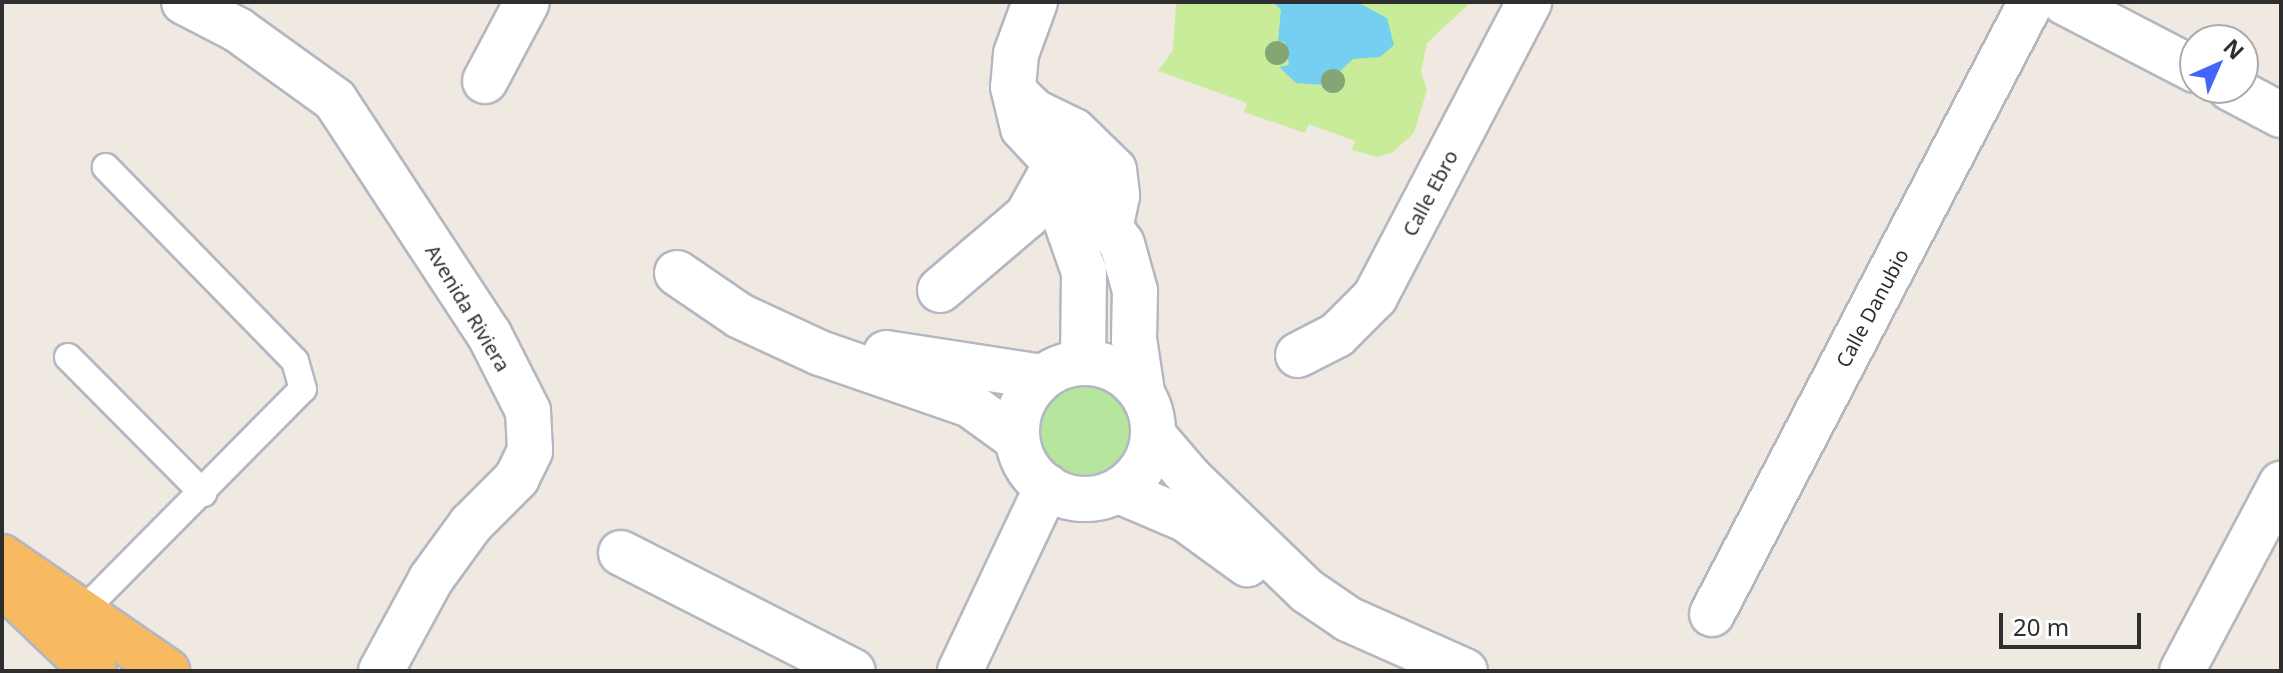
<!DOCTYPE html>
<html>
<head>
<meta charset="utf-8">
<style>
  body { margin:0 }
  #map { position:relative; width:2283px; height:673px; overflow:hidden; background:#efe9e1; font-family:"Noto Sans",sans-serif }
  div>[style] { position:absolute }
  .green>* { inset:0; background:#b6e59e }
  .round { border-radius:50% }
  .pitch>* { inset:0; background:#c9ec9a }
  .water>* { inset:0; background:#75cff0 }
  .roads { filter:drop-shadow(2px 0 #b4b7c1) drop-shadow(-2px 0 #b4b7c1) drop-shadow(0 2px #b4b7c1) drop-shadow(0 -2px #b4b7c1) }
  .service>* { height:26px; margin:-13px; padding:0 13px; transform-origin:13px; border-radius:13px; background:#fff }
  .minor>* { height:44px; margin:-22px; padding:0 22px; transform-origin:22px; border-radius:22px; background:#fff }
  .tertiary>* { height:44px; margin:-22px; padding:0 22px; transform-origin:22px; border-radius:22px; background:#fff }
  .tertiary>.ring { margin:-22px; padding:0; box-sizing:content-box; background:none; border:44px solid #fff; border-radius:50% }
  .trunk>* { height:44px; margin:-22px; padding:0 22px; transform-origin:22px; border-radius:22px; background:#f8ba60 }
  .trees>* { width:24px; height:24px; margin:-12px; border-radius:50%; background:#84a574 }
  span { translate:-50% -50%; white-space:nowrap; text-align:center; line-height:1.15; -webkit-text-stroke:8px #fff; paint-order:stroke }
  .street-label { font-size:20px; color:#2e2e2e }
  .frame { position:absolute; inset:0; border:4px solid #2e2e2e; pointer-events:none }
  .north { position:absolute; left:2179px; top:24px; width:80px; height:80px; box-sizing:border-box; background:#fff; border:2px solid #ababab; border-radius:50%; rotate:45deg; font-size:22px; font-weight:700; line-height:32px; text-align:center; color:#2e2e2e }
  .north::after { content:''; display:block; margin:auto; width:28px; height:36px; background:#4264fb; clip-path:polygon(50% 0,100% 100%,50% 72%,0 100%) }
  .scale { position:absolute; left:1999px; top:613px; width:142px; height:36px; box-sizing:border-box; border:4px solid #2e2e2e; border-top:0; padding-left:10px; font-size:24px; line-height:28px; white-space:nowrap; color:#2e2e2e; -webkit-text-stroke:6px #fff; paint-order:stroke }
</style>
</head>
<body>
<div id="map">
  <div class="green">
    <div class="round" style="left:1038px;top:383px;width:92px;height:92px"></div>
  </div>
  <div class="pitch">
    <div style="clip-path:polygon(1176px 2px,1471px 2px,1427px 43px,1421px 71px,1427px 90px,1414px 133px,1393px 152px,1378px 157px,1352px 150px,1355px 141px,1309px 124px,1305px 133px,1244px 112px,1247px 103px,1158px 71px,1173px 50px)"></div>
  </div>
  <div class="water">
    <div style="clip-path:polygon(1273px 2px,1357px 2px,1387px 18px,1394px 45px,1380px 57px,1353px 59px,1325px 85px,1296px 83px,1279px 67px,1289px 65px,1285px 42px,1278px 41px,1281px 10px)"></div>
  </div>
  <div class="roads">
    <div class="service">
      <div style="left:68px;top:357px;width:192px;rotate:45.2deg"></div>
      <div style="left:81px;top:613px;width:315px;rotate:-45.3deg"></div>
      <div style="left:303px;top:389px;width:29px;rotate:-106deg"></div>
      <div style="left:295px;top:361px;width:271px;rotate:-134.3deg"></div>
    </div>
    <div class="minor">
      <div style="left:1035px;top:2px;width:55px;rotate:110.1deg"></div>
      <div style="left:1016px;top:54px;width:33px;rotate:95deg"></div>
      <div style="left:1013px;top:87px;width:42px;rotate:76.3deg"></div>
      <div style="left:1023px;top:128px;width:98px;rotate:47.1deg"></div>
      <div style="left:1090px;top:200px;width:54px;rotate:54deg"></div>
      <div style="left:1122px;top:244px;width:49px;rotate:74.5deg"></div>
      <div style="left:1135px;top:291px;width:48px;rotate:91.2deg"></div>
      <div style="left:1134px;top:339px;width:54px;rotate:81.4deg"></div>
      <div style="left:2064px;top:2px;width:148px;rotate:27.4deg"></div>
      <div style="left:485px;top:81px;width:89px;rotate:-62deg"></div>
      <div style="left:2230px;top:88px;width:58px;rotate:27.9deg"></div>
      <div style="left:1015px;top:93px;width:28px;rotate:44deg"></div>
      <div style="left:1035px;top:112px;width:43px;rotate:26deg"></div>
      <div style="left:1074px;top:131px;width:56px;rotate:44.3deg"></div>
      <div style="left:1114px;top:170px;width:26px;rotate:83deg"></div>
      <div style="left:1117px;top:196px;width:33px;rotate:102deg"></div>
      <div style="left:1055px;top:166px;width:41px;rotate:81.7deg"></div>
      <div style="left:1061px;top:207px;width:69px;rotate:70.5deg"></div>
      <div style="left:1084px;top:272px;width:90px;rotate:90.6deg"></div>
      <div style="left:940px;top:290px;width:114px;rotate:-40.4deg"></div>
      <div style="left:1027px;top:216px;width:57px;rotate:-60.8deg"></div>
      <div style="left:1298px;top:355px;width:44px;rotate:-27.1deg"></div>
      <div style="left:1337px;top:335px;width:54px;rotate:-45deg"></div>
      <div style="left:1375px;top:297px;width:333px;rotate:-62.4deg"></div>
      <div style="left:621px;top:553px;width:260px;rotate:27deg"></div>
      <div style="left:1712px;top:614px;width:690px;rotate:-62.47deg"></div>
      <div style="left:960px;top:671px;width:204px;rotate:-64.7deg"></div>
      <div style="left:2182px;top:671px;width:212px;rotate:-62.1deg"></div>
    </div>
    <div class="tertiary">
      <div style="left:184px;top:2px;width:61px;rotate:27.4deg"></div>
      <div style="left:238px;top:30px;width:120px;rotate:35.8deg"></div>
      <div style="left:335px;top:100px;width:280px;rotate:56.7deg"></div>
      <div style="left:489px;top:334px;width:86px;rotate:63.1deg"></div>
      <div style="left:528px;top:411px;width:40px;rotate:87.1deg"></div>
      <div style="left:530px;top:451px;width:30px;rotate:116deg"></div>
      <div style="left:517px;top:478px;width:65px;rotate:135deg"></div>
      <div style="left:471px;top:524px;width:68px;rotate:126deg"></div>
      <div style="left:431px;top:579px;width:105px;rotate:118.5deg"></div>
      <div style="left:677px;top:273px;width:76px;rotate:34.3deg"></div>
      <div style="left:740px;top:316px;width:88px;rotate:24.8deg"></div>
      <div style="left:820px;top:353px;width:159px;rotate:19.1deg"></div>
      <div style="left:970px;top:405px;width:57px;rotate:35.7deg"></div>
      <div style="left:886px;top:353px;width:158px;rotate:8.7deg"></div>
      <div class="ring" style="left:1017px;top:363px;width:92px;height:92px"></div>
      <div style="left:1154px;top:436px;width:55px;rotate:49.4deg"></div>
      <div style="left:1190px;top:478px;width:163px;rotate:44deg"></div>
      <div style="left:1307px;top:591px;width:50px;rotate:34.3deg"></div>
      <div style="left:1348px;top:619px;width:128px;rotate:24deg"></div>
      <div style="left:1119px;top:491px;width:72px;rotate:23deg"></div>
      <div style="left:1185px;top:519px;width:77px;rotate:36deg"></div>
    </div>
    <div class="trunk">
      <div style="left:2px;top:557px;width:201px;rotate:34.6deg"></div>
      <div style="left:6px;top:587px;width:122px;rotate:43.7deg"></div>
    </div>
  </div>
  <div class="trees">
    <div style="left:1277px;top:53px"></div>
    <div style="left:1333px;top:81px"></div>
  </div>
  <div class="street-label">
    <span style="left:1430px;top:193px;rotate:-62deg">Calle Ebro</span>
    <span style="left:468px;top:308px;rotate:59deg">Avenida Riviera</span>
    <span style="left:1872px;top:308px;rotate:-62deg">Calle Danubio</span>
  </div>
  <div class="frame"></div>
  <div class="north">N</div>
  <div class="scale">20 m</div>
</div>
</body>
</html>
